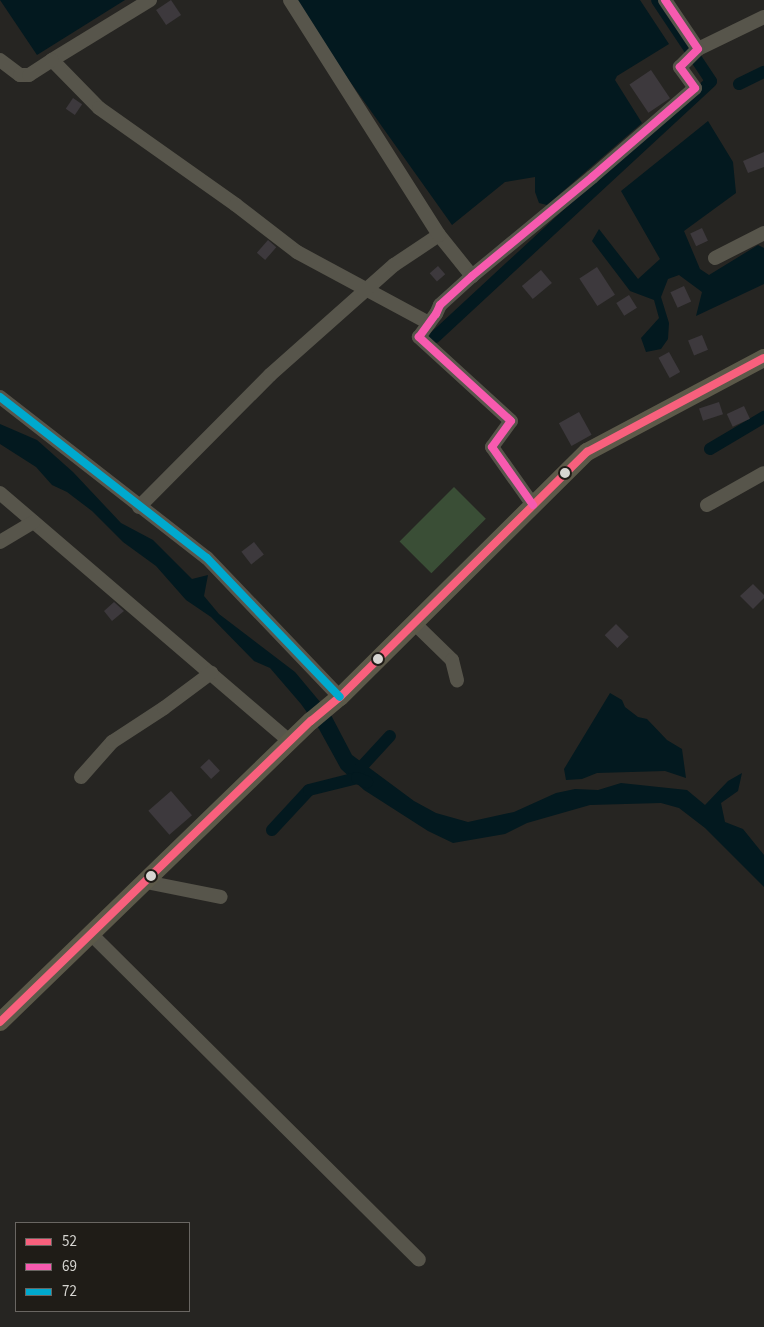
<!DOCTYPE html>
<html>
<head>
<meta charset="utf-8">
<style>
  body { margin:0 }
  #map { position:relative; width:764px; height:1327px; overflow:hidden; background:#262522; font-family:"Source Sans 3",sans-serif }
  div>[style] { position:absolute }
  .green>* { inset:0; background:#3a4e36; transform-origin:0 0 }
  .water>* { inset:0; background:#03191f }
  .canal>* { height:12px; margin:-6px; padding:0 6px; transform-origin:6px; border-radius:6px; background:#03191f }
  .building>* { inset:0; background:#3d393d; transform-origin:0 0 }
  .minor>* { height:14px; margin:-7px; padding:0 7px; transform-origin:7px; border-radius:7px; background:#57554b }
  .major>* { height:18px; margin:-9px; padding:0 9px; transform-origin:9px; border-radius:9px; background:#5c5949 }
  .bus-1>* { height:8px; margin:-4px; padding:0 4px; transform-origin:4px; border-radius:4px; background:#f8607d }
  .bus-2>* { height:8px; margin:-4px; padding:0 4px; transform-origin:4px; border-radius:4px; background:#f75aaf }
  .bus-3>* { height:8px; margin:-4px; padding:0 4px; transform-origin:4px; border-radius:4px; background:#00a9ce }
  .dots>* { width:14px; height:14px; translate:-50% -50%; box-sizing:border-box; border:2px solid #1f1c17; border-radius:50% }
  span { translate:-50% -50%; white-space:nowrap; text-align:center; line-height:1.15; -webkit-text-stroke:4.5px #1f1c17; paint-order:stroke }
  .legend { position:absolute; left:15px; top:1222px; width:175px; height:90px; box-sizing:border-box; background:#1f1c17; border:1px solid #696662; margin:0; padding:6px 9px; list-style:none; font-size:15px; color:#d7d6d2 }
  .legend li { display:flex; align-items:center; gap:10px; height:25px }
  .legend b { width:25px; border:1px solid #696662 }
</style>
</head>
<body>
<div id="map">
  <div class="green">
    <div style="left:454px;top:487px;width:45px;height:77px;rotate:45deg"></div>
  </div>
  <div class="water">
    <div style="clip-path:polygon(0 0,125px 0,37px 55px)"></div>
    <div style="clip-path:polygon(296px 0,640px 0,669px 44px,617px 76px,615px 80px,642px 123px,547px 205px,539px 203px,535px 192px,535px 177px,505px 182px,452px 225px,314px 31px)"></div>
    <div style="clip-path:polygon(708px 121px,733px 162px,736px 193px,684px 231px,700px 269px,709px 275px,758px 245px,764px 248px,764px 284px,696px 316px,702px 292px,679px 275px,668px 279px,661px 297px,669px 323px,668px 339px,661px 349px,646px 352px,641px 338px,659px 318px,654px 300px,630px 291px,592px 241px,599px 229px,638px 279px,660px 259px,621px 191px)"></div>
    <div style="clip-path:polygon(0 424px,37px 440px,73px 472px,121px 523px,153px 540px,192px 579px,208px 575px,204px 596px,219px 614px,295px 672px,331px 715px,352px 755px,414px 801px,436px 813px,468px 822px,514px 812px,556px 793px,575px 789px,598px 790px,621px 783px,687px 790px,705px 805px,728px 781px,742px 773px,738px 791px,721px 803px,725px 822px,743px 829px,764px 855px,764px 887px,705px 828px,679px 808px,661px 803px,590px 805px,527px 823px,505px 834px,453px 843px,428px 831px,364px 790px,341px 769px,319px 729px,301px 704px,270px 668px,254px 661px,211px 617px,186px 600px,156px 566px,123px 542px,92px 511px,67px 492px,52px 485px,36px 467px,0 444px)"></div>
    <div style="clip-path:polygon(610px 693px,622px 700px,625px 707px,638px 717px,647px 719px,667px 740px,682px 749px,686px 778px,665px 771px,597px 773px,582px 779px,566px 780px,564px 769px)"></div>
  </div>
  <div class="canal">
    <div style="left:739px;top:84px;width:28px;rotate:-26deg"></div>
    <div style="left:435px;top:337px;width:376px;rotate:-42.8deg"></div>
    <div style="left:711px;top:81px;width:97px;rotate:-123.7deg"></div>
    <div style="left:710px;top:449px;width:63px;rotate:-30.7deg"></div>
    <div style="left:354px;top:775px;width:53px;rotate:-47.3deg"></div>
    <div style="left:272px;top:830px;width:54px;rotate:-47.2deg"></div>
    <div style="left:309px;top:790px;width:49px;rotate:-14deg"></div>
    <div style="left:357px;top:778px;width:11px;rotate:22deg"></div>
  </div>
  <div class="building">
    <div style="left:171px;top:0;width:18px;height:18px;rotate:56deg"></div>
    <div style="left:651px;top:70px;width:34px;height:26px;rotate:56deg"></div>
    <div style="left:73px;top:98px;width:11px;height:13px;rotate:34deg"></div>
    <div style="clip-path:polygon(764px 152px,764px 167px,748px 173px,743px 161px)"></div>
    <div style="left:702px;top:228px;width:14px;height:13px;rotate:65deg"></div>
    <div style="left:268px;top:240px;width:11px;height:17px;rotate:41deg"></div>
    <div style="left:438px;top:266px;width:11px;height:11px;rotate:49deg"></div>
    <div style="left:597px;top:267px;width:33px;height:21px;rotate:57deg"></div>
    <div style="left:541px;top:270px;width:17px;height:25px;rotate:50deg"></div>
    <div style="left:684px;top:286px;width:17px;height:15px;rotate:65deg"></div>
    <div style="left:629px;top:295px;width:15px;height:15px;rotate:58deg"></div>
    <div style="left:702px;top:335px;width:16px;height:15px;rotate:68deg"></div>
    <div style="left:669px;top:352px;width:23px;height:12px;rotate:61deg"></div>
    <div style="left:719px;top:402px;width:13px;height:21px;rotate:72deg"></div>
    <div style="left:744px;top:406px;width:14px;height:19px;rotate:65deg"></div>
    <div style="left:579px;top:412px;width:26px;height:23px;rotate:61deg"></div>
    <div style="left:254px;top:542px;width:16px;height:16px;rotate:52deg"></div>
    <div style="clip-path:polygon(753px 584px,764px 595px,764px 598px,753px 609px,740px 596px)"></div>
    <div style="clip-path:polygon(114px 602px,124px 611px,112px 621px,104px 611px)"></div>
    <div style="left:616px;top:624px;width:18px;height:16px;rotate:45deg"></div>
    <div style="left:209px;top:759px;width:16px;height:12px;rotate:47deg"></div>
    <div style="left:171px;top:791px;width:32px;height:30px;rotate:49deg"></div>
  </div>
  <div class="minor">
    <div style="left:150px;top:0;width:115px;rotate:148.5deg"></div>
    <div style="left:52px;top:60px;width:67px;rotate:45.6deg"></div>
    <div style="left:99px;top:108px;width:168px;rotate:35.3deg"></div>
    <div style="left:236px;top:205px;width:77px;rotate:37.6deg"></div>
    <div style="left:297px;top:252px;width:150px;rotate:28.3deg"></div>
    <div style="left:698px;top:49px;width:73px;rotate:-25.9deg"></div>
    <div style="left:0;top:60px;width:25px;rotate:37deg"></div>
    <div style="left:20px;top:75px;width:9px"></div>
    <div style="left:29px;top:75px;width:27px;rotate:-33deg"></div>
    <div style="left:439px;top:235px;width:53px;rotate:51.2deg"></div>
    <div style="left:715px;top:258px;width:55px;rotate:-27deg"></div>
    <div style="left:0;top:397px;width:262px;rotate:37.9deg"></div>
    <div style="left:207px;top:558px;width:192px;rotate:46.3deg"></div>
    <div style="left:0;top:493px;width:383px;rotate:40.6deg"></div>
    <div style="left:533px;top:505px;width:71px;rotate:-125.3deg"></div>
    <div style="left:492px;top:447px;width:32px;rotate:-54deg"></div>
    <div style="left:511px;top:421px;width:125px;rotate:-137.6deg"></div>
    <div style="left:419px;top:337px;width:29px;rotate:-54deg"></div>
    <div style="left:436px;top:314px;width:10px;rotate:-66deg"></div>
    <div style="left:440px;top:305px;width:43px;rotate:-42.2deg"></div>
    <div style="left:472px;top:276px;width:156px;rotate:-39.5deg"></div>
    <div style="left:592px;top:177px;width:136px;rotate:-40.8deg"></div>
    <div style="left:695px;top:88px;width:26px;rotate:-126deg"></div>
    <div style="left:680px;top:67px;width:25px;rotate:-45deg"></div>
    <div style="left:698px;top:49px;width:59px;rotate:-124deg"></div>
    <div style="left:707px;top:505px;width:65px;rotate:-29.3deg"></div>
    <div style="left:139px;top:507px;width:186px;rotate:-45.2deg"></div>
    <div style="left:270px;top:375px;width:166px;rotate:-41.6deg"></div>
    <div style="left:394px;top:265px;width:54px;rotate:-33.7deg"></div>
    <div style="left:439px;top:235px;width:278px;rotate:-122.4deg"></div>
    <div style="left:0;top:542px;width:39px;rotate:-31deg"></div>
    <div style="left:414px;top:623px;width:53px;rotate:44.2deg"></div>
    <div style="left:452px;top:660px;width:21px;rotate:76deg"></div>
    <div style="left:81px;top:777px;width:47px;rotate:-48.5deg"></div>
    <div style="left:112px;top:742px;width:62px;rotate:-33.2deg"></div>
    <div style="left:164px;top:708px;width:59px;rotate:-36.7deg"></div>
    <div style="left:146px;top:882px;width:76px;rotate:11.3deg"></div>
    <div style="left:91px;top:934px;width:462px;rotate:44.8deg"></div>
  </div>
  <div class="major">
    <div style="left:0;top:1022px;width:433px;rotate:-44.1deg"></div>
    <div style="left:311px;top:721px;width:38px;rotate:-40deg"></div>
    <div style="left:340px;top:697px;width:348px;rotate:-44.8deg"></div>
    <div style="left:587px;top:452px;width:200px;rotate:-28deg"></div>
  </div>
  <div class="bus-1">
    <div style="left:0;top:1022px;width:433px;rotate:-44.1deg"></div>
    <div style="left:311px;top:721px;width:38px;rotate:-40deg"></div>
    <div style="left:340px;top:697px;width:348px;rotate:-44.8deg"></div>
    <div style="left:587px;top:452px;width:200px;rotate:-28deg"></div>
  </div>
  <div class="bus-2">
    <div style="left:533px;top:505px;width:71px;rotate:-125.3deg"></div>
    <div style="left:492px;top:447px;width:32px;rotate:-54deg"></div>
    <div style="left:511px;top:421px;width:125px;rotate:-137.6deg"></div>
    <div style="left:419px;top:337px;width:29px;rotate:-54deg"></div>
    <div style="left:436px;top:314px;width:10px;rotate:-66deg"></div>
    <div style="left:440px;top:305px;width:43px;rotate:-42.2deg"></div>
    <div style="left:472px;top:276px;width:156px;rotate:-39.5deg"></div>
    <div style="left:592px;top:177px;width:136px;rotate:-40.8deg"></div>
    <div style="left:695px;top:88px;width:26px;rotate:-126deg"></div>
    <div style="left:680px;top:67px;width:25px;rotate:-45deg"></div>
    <div style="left:698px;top:49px;width:59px;rotate:-124deg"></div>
  </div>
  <div class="bus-3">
    <div style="left:0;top:397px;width:262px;rotate:37.9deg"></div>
    <div style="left:207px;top:558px;width:192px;rotate:46.3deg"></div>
  </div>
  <div class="dots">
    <div style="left:565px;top:473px;background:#d7d6d2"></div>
    <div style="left:378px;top:659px;background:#d7d6d2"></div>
    <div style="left:151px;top:876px;background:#d7d6d2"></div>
  </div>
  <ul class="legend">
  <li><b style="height:6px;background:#f8607d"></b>52</li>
  <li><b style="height:6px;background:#f75aaf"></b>69</li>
  <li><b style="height:6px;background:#00a9ce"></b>72</li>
  </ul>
</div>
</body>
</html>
